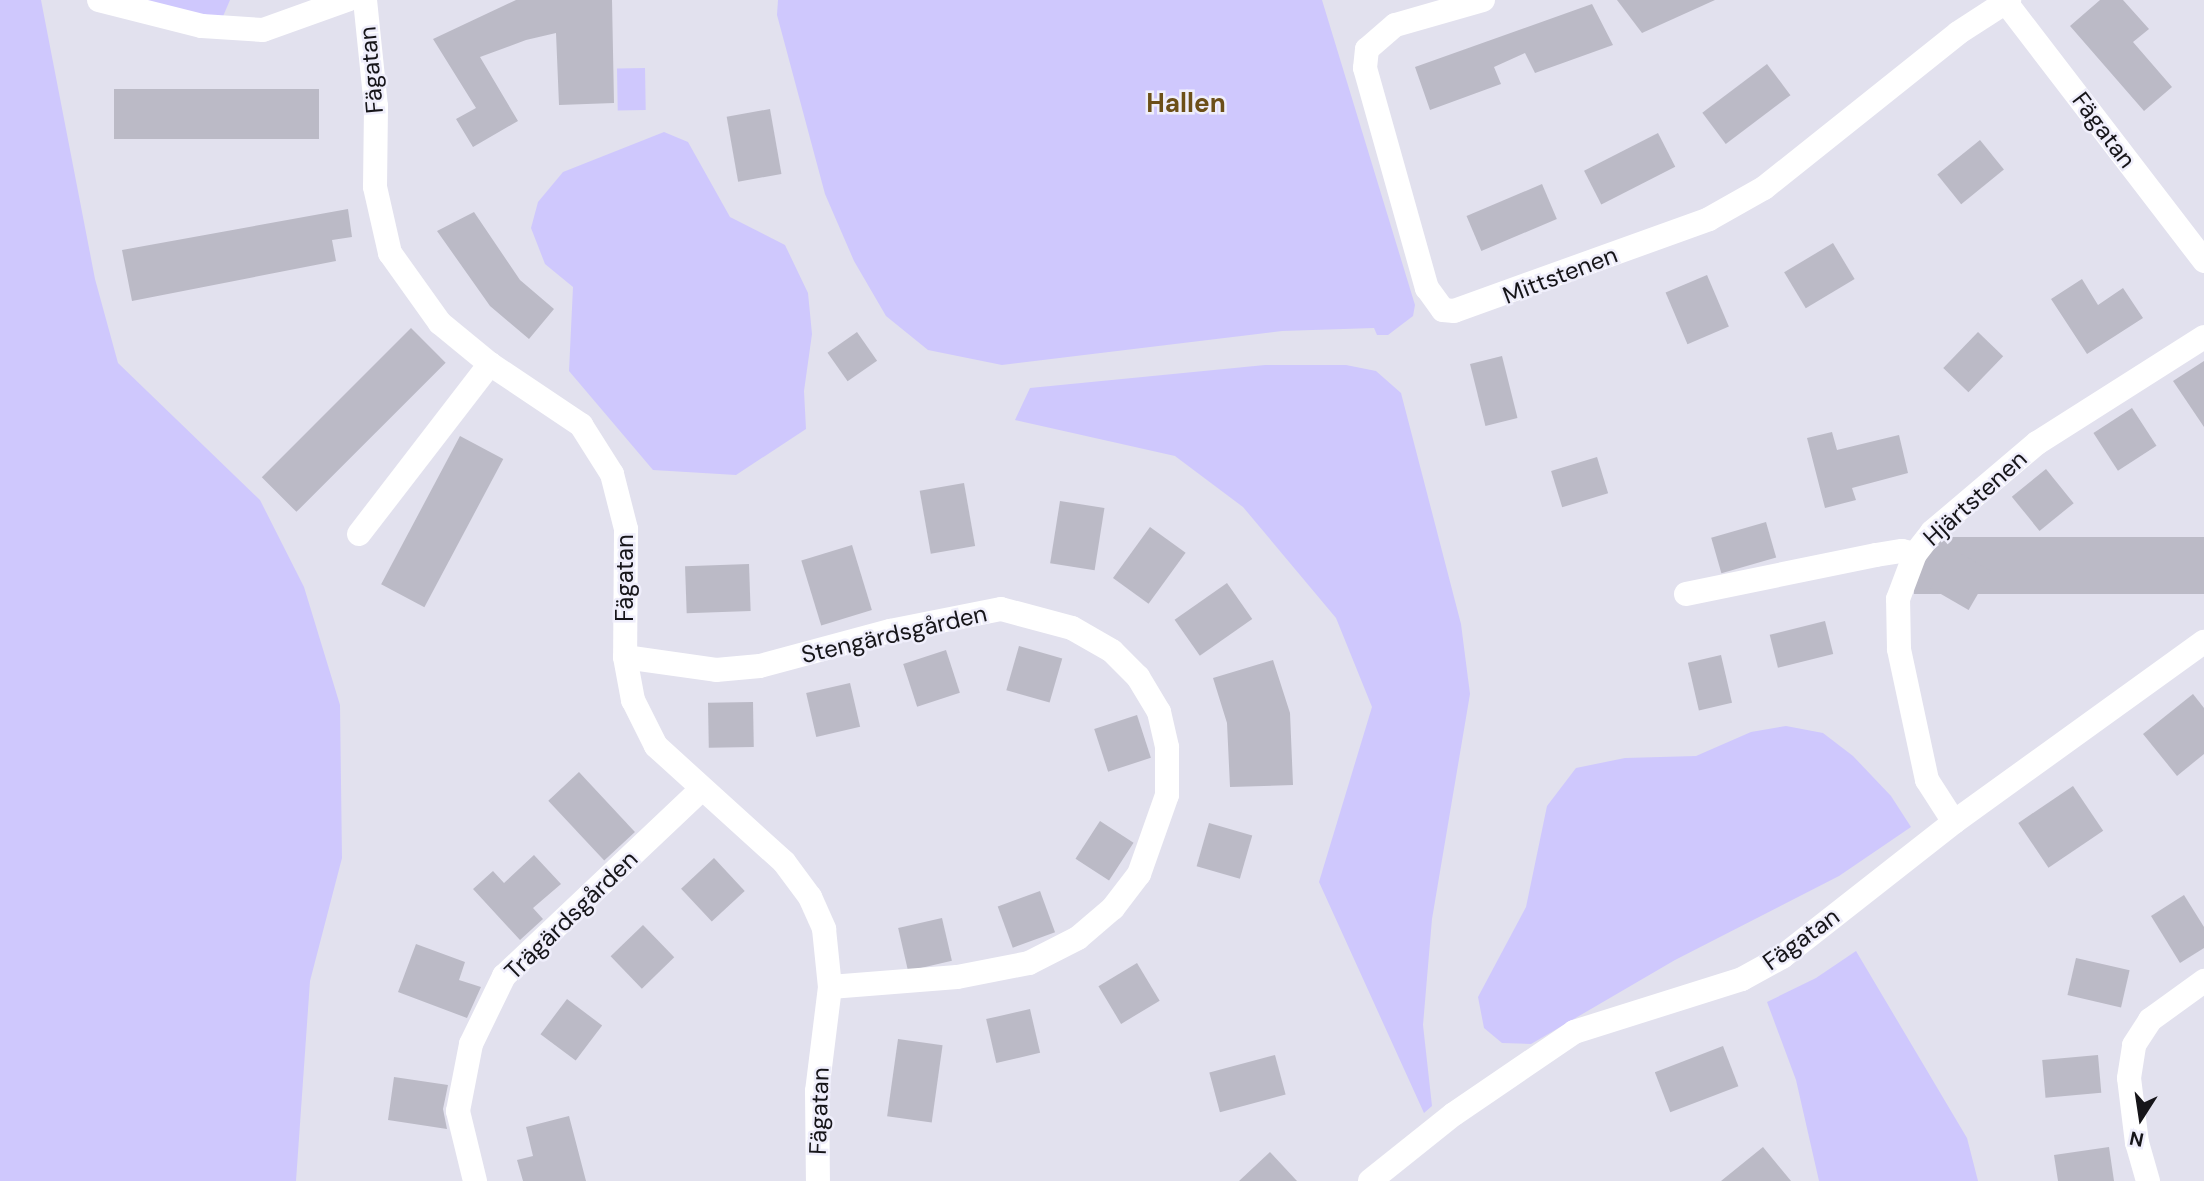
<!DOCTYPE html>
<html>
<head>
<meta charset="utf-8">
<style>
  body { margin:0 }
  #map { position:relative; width:2204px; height:1181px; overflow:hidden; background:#e2e1ee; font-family:"DM Sans",sans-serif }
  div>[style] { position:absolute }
  .green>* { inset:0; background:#cfc8fd; transform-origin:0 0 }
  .building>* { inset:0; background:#bbbac6; transform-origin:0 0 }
  .minor>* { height:24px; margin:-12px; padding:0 12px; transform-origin:12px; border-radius:12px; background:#fff }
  span { translate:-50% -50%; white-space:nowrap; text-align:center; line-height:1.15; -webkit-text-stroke:5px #efeefb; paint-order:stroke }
  .street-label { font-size:24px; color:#161519 }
  .neighbourhood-label { font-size:26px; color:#6c4f18; font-weight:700 }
  .north { position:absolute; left:2106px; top:1083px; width:70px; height:70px; -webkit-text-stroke:5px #efeefb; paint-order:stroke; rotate:192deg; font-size:19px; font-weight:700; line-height:28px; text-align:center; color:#161519 }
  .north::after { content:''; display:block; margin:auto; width:24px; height:32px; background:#161519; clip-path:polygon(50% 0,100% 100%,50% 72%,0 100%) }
</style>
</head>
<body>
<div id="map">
  <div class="green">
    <div style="clip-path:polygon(0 0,41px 0,95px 279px,118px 363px,260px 500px,304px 587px,340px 705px,342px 858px,310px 981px,296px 1181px,0 1181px)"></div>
    <div style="clip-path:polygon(132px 0,230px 0,221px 21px)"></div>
    <div style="clip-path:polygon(778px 0,1322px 0,1415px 305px,1413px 316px,1388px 335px,1377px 335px,1374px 328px,1282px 331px,1002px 365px,928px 350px,886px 316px,854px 261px,825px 194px,777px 15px)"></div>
    <div style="left:645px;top:68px;width:42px;height:28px;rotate:89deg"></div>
    <div style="clip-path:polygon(664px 132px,688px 142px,730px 217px,785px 245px,808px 293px,812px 334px,804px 391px,806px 429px,736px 475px,653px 470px,569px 371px,573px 287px,545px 264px,531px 228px,538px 202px,563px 172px)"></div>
    <div style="clip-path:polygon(1265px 365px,1346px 365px,1376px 371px,1401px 393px,1461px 624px,1470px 694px,1432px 919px,1423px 1025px,1432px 1106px,1424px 1113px,1319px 882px,1372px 707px,1336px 618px,1243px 507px,1175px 456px,1015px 420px,1030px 388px)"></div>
    <div style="clip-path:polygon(1786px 726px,1823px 733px,1853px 756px,1891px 796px,1911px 827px,1839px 876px,1675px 960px,1531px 1044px,1502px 1043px,1484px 1028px,1478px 997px,1526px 907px,1547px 806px,1576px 768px,1625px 758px,1696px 756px,1751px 732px)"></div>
    <div style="clip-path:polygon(1856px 951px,1967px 1138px,1978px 1181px,1819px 1181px,1796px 1080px,1767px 1002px,1816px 978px)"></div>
  </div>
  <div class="building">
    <div style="clip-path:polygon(516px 0,612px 0,614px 103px,559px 105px,556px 33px,526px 40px,480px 57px,518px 121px,473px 147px,456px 119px,476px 108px,433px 39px)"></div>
    <div style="clip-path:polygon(1617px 0,1715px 0,1642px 33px)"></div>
    <div style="clip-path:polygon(2100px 0,2123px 0,2149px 29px,2133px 42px,2172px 87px,2144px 111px,2070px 26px)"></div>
    <div style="clip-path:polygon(1592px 4px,1613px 45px,1535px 73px,1525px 53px,1494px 67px,1501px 84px,1430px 110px,1415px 67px)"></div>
    <div style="left:1767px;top:64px;width:39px;height:81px;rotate:53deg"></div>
    <div style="left:114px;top:89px;width:205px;height:50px"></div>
    <div style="left:770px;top:109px;width:66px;height:44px;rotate:80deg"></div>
    <div style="left:1658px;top:133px;width:38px;height:83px;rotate:63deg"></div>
    <div style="left:1980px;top:140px;width:38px;height:55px;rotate:51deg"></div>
    <div style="left:1542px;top:184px;width:38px;height:82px;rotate:67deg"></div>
    <div style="clip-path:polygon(348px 209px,352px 237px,332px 240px,336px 261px,132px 301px,122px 250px)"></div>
    <div style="clip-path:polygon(474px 212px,520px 280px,554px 309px,529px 339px,490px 306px,437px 231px)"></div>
    <div style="left:1833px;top:243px;width:42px;height:57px;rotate:59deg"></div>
    <div style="left:1707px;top:275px;width:56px;height:45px;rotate:67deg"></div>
    <div style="clip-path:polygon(2082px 279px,2098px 305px,2123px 288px,2143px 318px,2087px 354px,2051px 299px)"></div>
    <div style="left:411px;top:328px;width:49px;height:211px;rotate:45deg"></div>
    <div style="left:857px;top:332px;width:35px;height:36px;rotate:55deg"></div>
    <div style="left:1978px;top:332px;width:35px;height:50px;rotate:44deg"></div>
    <div style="left:1502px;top:356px;width:64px;height:33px;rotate:76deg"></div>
    <div style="clip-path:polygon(2204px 361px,2204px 427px,2173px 381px)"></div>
    <div style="left:2132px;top:408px;width:45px;height:46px;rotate:57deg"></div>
    <div style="clip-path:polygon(1832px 432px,1837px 450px,1899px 435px,1908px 473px,1852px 488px,1856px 500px,1825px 508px,1807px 438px)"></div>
    <div style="left:460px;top:436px;width:49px;height:168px;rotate:28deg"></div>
    <div style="left:1597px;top:457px;width:38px;height:48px;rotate:73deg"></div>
    <div style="left:2046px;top:469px;width:44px;height:44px;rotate:51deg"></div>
    <div style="left:964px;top:483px;width:64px;height:45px;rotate:80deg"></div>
    <div style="left:1060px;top:501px;width:45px;height:63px;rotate:9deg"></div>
    <div style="left:1766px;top:522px;width:37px;height:57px;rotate:74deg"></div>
    <div style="left:1150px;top:527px;width:44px;height:63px;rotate:36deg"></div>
    <div style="left:2204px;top:537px;width:57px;height:290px;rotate:90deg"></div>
    <div style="left:852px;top:545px;width:68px;height:53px;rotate:73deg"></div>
    <div style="left:1953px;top:549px;width:44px;height:45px;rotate:30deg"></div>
    <div style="left:749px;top:564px;width:47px;height:64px;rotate:88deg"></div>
    <div style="left:1227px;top:583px;width:44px;height:64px;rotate:55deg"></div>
    <div style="left:1825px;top:621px;width:34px;height:57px;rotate:76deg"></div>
    <div style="left:1019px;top:646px;width:45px;height:46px;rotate:16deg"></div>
    <div style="left:946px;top:650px;width:45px;height:45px;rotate:72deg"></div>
    <div style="left:1721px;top:655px;width:49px;height:34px;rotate:77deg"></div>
    <div style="clip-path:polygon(1273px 660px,1290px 713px,1293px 785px,1230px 787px,1227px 723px,1213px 678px)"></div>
    <div style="left:850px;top:683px;width:45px;height:45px;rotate:77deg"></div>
    <div style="clip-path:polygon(2193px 694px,2204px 708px,2204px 754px,2177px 776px,2143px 734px)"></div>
    <div style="left:753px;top:702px;width:45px;height:45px;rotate:89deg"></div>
    <div style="left:1137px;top:715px;width:45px;height:45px;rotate:72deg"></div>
    <div style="left:579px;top:772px;width:82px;height:42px;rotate:47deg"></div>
    <div style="left:2073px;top:786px;width:54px;height:66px;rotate:56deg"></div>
    <div style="left:1100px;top:821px;width:40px;height:45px;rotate:33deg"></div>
    <div style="left:1209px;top:823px;width:45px;height:45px;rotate:16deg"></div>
    <div style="clip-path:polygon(534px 855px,561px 884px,533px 908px,543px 919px,520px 940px,473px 889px,493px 871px,504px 883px)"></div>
    <div style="left:714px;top:858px;width:45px;height:45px;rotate:47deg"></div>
    <div style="left:1040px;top:891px;width:44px;height:45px;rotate:70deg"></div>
    <div style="clip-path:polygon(2184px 895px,2204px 927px,2204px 948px,2180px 963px,2151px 916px)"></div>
    <div style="left:942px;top:918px;width:44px;height:45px;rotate:77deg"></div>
    <div style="left:643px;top:925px;width:45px;height:45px;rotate:46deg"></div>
    <div style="clip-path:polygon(416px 944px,465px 962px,459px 980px,481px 987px,467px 1018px,398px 992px)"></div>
    <div style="left:2076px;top:958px;width:55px;height:38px;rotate:13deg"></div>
    <div style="left:1137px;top:963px;width:44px;height:45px;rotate:59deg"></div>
    <div style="left:567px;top:999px;width:44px;height:44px;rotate:37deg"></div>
    <div style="left:1030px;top:1009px;width:45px;height:45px;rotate:77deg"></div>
    <div style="left:898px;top:1039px;width:45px;height:78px;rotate:8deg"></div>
    <div style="left:1723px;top:1046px;width:43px;height:73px;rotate:69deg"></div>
    <div style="left:1275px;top:1055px;width:41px;height:68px;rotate:75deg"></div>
    <div style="left:2098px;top:1055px;width:38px;height:56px;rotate:85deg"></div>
    <div style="clip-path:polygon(394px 1077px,448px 1085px,443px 1109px,447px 1129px,388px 1120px)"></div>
    <div style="clip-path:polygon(569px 1116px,586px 1181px,523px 1181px,517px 1160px,533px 1156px,526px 1127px)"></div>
    <div style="clip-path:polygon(1763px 1147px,1791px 1181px,1721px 1181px)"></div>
    <div style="clip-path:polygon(2109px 1147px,2114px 1181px,2058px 1181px,2054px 1155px)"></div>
    <div style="clip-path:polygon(1270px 1152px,1297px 1181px,1239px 1181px)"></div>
  </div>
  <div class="minor">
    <div style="left:99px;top:0;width:106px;rotate:14.2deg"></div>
    <div style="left:202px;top:26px;width:61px;rotate:3.8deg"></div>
    <div style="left:263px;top:30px;width:89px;rotate:-19.7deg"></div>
    <div style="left:365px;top:0;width:107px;rotate:84.1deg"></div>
    <div style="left:376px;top:106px;width:81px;rotate:90.7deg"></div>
    <div style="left:375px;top:187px;width:68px;rotate:77.2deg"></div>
    <div style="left:390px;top:253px;width:86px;rotate:54.5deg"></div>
    <div style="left:440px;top:323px;width:65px;rotate:39.4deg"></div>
    <div style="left:490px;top:364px;width:110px;rotate:33.8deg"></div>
    <div style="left:581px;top:425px;width:58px;rotate:57.7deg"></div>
    <div style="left:612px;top:474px;width:57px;rotate:75.7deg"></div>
    <div style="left:626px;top:529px;width:128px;rotate:90.4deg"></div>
    <div style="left:625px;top:657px;width:44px;rotate:79.5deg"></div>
    <div style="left:633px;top:700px;width:51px;rotate:63.4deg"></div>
    <div style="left:656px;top:746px;width:173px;rotate:42.2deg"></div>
    <div style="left:784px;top:862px;width:44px;rotate:53.4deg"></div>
    <div style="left:810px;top:897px;width:35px;rotate:66deg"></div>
    <div style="left:824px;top:929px;width:58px;rotate:84.1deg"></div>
    <div style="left:830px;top:987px;width:105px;rotate:97.1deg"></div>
    <div style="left:817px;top:1091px;width:90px;rotate:89.4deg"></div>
    <div style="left:1483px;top:0;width:91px;rotate:164.1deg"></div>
    <div style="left:1395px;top:25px;width:37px;rotate:139deg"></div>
    <div style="left:1367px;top:49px;width:19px;rotate:96deg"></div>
    <div style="left:1365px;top:68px;width:229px;rotate:74.3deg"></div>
    <div style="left:1427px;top:288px;width:27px;rotate:54deg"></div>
    <div style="left:1443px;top:310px;width:11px;rotate:5deg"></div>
    <div style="left:1454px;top:311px;width:271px;rotate:-19.8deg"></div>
    <div style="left:1709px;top:219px;width:63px;rotate:-29.4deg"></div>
    <div style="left:1764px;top:188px;width:248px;rotate:-38.6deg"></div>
    <div style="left:1958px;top:33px;width:61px;rotate:-32.9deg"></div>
    <div style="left:2004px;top:0;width:329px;rotate:52.5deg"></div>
    <div style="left:359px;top:534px;width:215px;rotate:-52.4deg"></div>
    <div style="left:1686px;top:594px;width:194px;rotate:-11.6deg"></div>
    <div style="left:1876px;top:555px;width:26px;rotate:-9deg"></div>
    <div style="left:1902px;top:551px;width:13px;rotate:13deg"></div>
    <div style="left:625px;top:657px;width:92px;rotate:8.1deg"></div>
    <div style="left:716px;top:670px;width:44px;rotate:-5.2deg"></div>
    <div style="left:760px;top:666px;width:135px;rotate:-15.1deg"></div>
    <div style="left:890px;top:631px;width:113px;rotate:-11.2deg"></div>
    <div style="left:1001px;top:609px;width:73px;rotate:15deg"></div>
    <div style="left:1072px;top:628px;width:46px;rotate:29.9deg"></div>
    <div style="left:1112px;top:651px;width:37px;rotate:45deg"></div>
    <div style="left:1138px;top:677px;width:41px;rotate:59deg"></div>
    <div style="left:1159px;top:712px;width:36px;rotate:77deg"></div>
    <div style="left:1167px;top:747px;width:48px;rotate:90deg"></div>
    <div style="left:1167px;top:795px;width:84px;rotate:109.5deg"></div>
    <div style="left:1139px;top:874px;width:43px;rotate:127.4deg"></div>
    <div style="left:1113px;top:908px;width:46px;rotate:139.4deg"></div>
    <div style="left:1078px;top:938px;width:55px;rotate:153deg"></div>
    <div style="left:1029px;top:963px;width:73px;rotate:169deg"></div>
    <div style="left:957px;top:977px;width:127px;rotate:175.5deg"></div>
    <div style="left:1954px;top:822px;width:50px;rotate:-122.7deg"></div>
    <div style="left:1927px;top:780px;width:134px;rotate:-102.1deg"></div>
    <div style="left:1899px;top:649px;width:50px;rotate:-91.1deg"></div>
    <div style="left:1898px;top:599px;width:48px;rotate:-69.3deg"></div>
    <div style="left:1915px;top:554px;width:28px;rotate:-52deg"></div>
    <div style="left:1932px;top:532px;width:138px;rotate:-40.3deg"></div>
    <div style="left:2037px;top:443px;width:198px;rotate:-32.4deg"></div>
    <div style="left:475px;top:1181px;width:72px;rotate:-103.7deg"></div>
    <div style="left:458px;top:1111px;width:68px;rotate:-79deg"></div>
    <div style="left:471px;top:1044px;width:76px;rotate:-64.1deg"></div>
    <div style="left:504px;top:976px;width:271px;rotate:-43.4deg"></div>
    <div style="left:1370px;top:1181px;width:107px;rotate:-38.6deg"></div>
    <div style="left:1454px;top:1114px;width:145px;rotate:-34.3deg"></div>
    <div style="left:1574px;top:1032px;width:176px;rotate:-17.5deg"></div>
    <div style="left:1742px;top:979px;width:46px;rotate:-28.8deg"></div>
    <div style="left:1782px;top:957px;width:219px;rotate:-38.1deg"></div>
    <div style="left:1954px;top:822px;width:308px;rotate:-35.8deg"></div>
    <div style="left:2148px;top:1181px;width:40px;rotate:-106deg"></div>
    <div style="left:2137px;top:1143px;width:65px;rotate:-97deg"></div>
    <div style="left:2129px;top:1078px;width:33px;rotate:-81deg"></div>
    <div style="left:2134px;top:1045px;width:30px;rotate:-57deg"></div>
    <div style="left:2150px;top:1020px;width:67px;rotate:-35.8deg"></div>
  </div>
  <div class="street-label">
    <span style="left:371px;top:70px;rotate:-95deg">Fägatan</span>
    <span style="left:2104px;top:130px;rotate:53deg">Fägatan</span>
    <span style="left:1560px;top:275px;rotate:-21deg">Mittstenen</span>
    <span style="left:1975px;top:498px;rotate:-42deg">Hjärtstenen</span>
    <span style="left:625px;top:578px;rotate:-90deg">Fägatan</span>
    <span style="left:894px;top:634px;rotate:-13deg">Stengärdsgården</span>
    <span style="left:571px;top:915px;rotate:-44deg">Trägärdsgården</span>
    <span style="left:1801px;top:939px;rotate:-36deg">Fägatan</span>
    <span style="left:819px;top:1111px;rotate:-88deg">Fägatan</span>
  </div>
  <div class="neighbourhood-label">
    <span style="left:1186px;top:104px">Hallen</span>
  </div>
  <div class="north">N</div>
</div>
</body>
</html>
